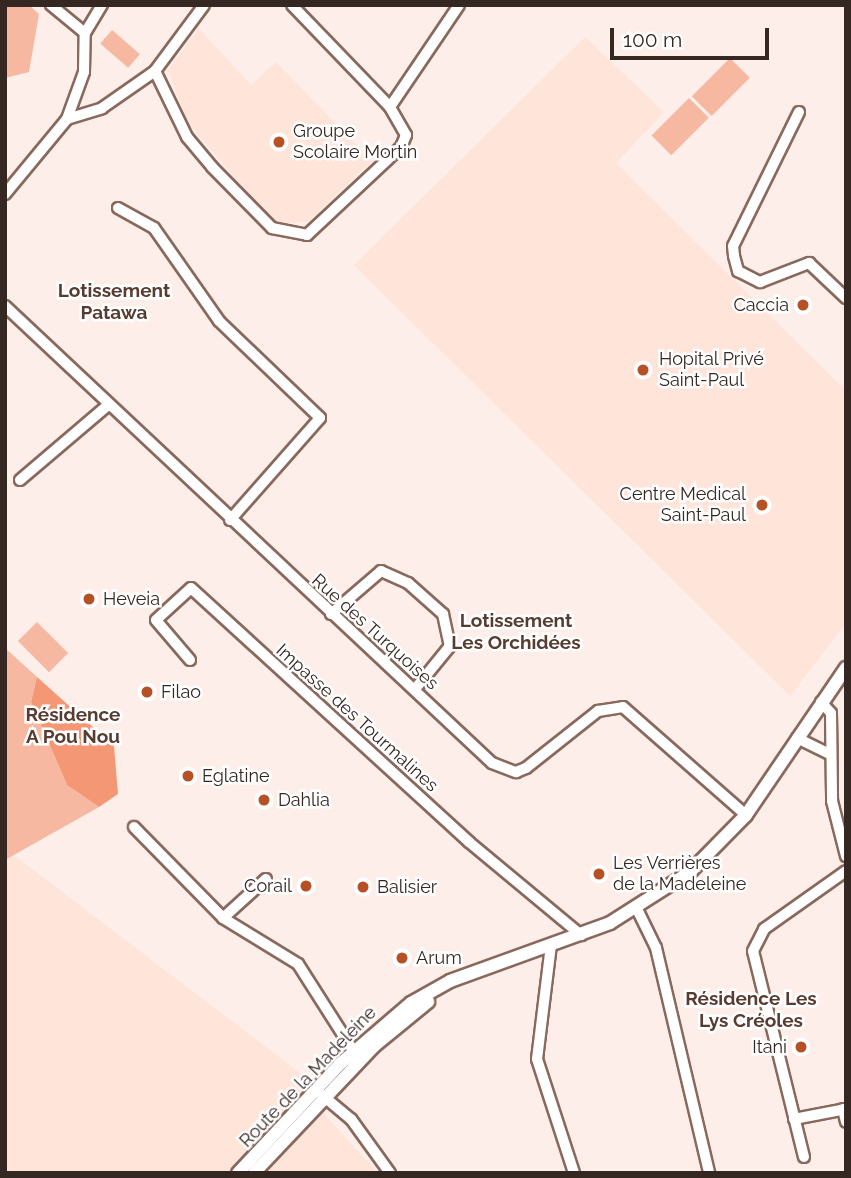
<!DOCTYPE html>
<html>
<head>
<meta charset="utf-8">
<style>
  body { margin:0 }
  #map { position:relative; width:851px; height:1178px; overflow:hidden; background:#fdeee9; font-family:Raleway,sans-serif }
  div>[style] { position:absolute }
  .built>* { inset:0; background:#ffe4da }
  .green>* { inset:0; background:#f6b8a1; transform-origin:0 0 }
  .forest>* { inset:0; background:#f49774 }
  .roads { filter:drop-shadow(2px 0 #89695d) drop-shadow(-2px 0 #89695d) drop-shadow(0 2px #89695d) drop-shadow(0 -2px #89695d) }
  .minor>* { height:10px; margin:-5px; padding:0 5px; transform-origin:5px; border-radius:5px; background:#fff }
  .secondary>* { height:12px; margin:-6px; padding:0 6px; transform-origin:6px; border-radius:6px; background:#fff }
  .dots>* { width:19px; height:19px; translate:-50% -50%; box-sizing:border-box; border:4px solid #fff; border-radius:50% }
  span { translate:-50% -50%; white-space:nowrap; text-align:center; line-height:1.15; -webkit-text-stroke:5px #fff; paint-order:stroke }
  .poi-label { font-size:18px; color:#352722 }
  .left { translate:0 -50%; text-align:left }
  .right { translate:-100% -50%; text-align:right }
  .street-label { font-size:18px; color:#352722 }
  .neighbourhood-label { font-size:19px; color:#593c31; font-weight:700 }
  .frame { position:absolute; inset:0; border:7px solid #352722; pointer-events:none }
  .scale { position:absolute; left:610px; top:28px; width:159px; height:32px; box-sizing:border-box; border:4px solid #352722; border-top:0; padding-left:9px; font-size:21px; line-height:24px; white-space:nowrap; color:#352722; -webkit-text-stroke:5px #fff; paint-order:stroke }
</style>
</head>
<body>
<div id="map">
  <div class="built">
    <div style="clip-path:polygon(199px 28px,251px 85px,276px 62px,372px 161px,307px 222px,274px 223px,188px 123px,168px 70px)"></div>
    <div style="clip-path:polygon(585px 37px,664px 112px,616px 163px,846px 391px,846px 623px,790px 696px,354px 265px)"></div>
    <div style="clip-path:polygon(14px 855px,305px 1077px,327px 1117px,378px 1173px,5px 1173px,5px 860px)"></div>
  </div>
  <div class="green">
    <div style="clip-path:polygon(5px 5px,29px 5px,39px 14px,29px 72px,5px 78px)"></div>
    <div style="left:112px;top:30px;width:37px;height:18px;rotate:41deg"></div>
    <div style="left:730px;top:58px;width:28px;height:54px;rotate:45deg"></div>
    <div style="left:689px;top:98px;width:28px;height:53px;rotate:45deg"></div>
    <div style="left:37px;top:622px;width:44px;height:27px;rotate:45deg"></div>
    <div style="clip-path:polygon(5px 648px,37px 677px,31px 702px,67px 785px,99px 807px,5px 860px)"></div>
  </div>
  <div class="forest">
    <div style="clip-path:polygon(37px 677px,114px 746px,118px 794px,99px 807px,67px 785px,31px 702px)"></div>
  </div>
  <div class="roads">
    <div class="minor">
      <div style="left:51px;top:5px;width:44px;rotate:39.5deg"></div>
      <div style="left:155px;top:71px;width:73px;rotate:64.1deg"></div>
      <div style="left:187px;top:137px;width:39px;rotate:50deg"></div>
      <div style="left:212px;top:167px;width:86px;rotate:45.5deg"></div>
      <div style="left:272px;top:228px;width:36px;rotate:11deg"></div>
      <div style="left:307px;top:235px;width:129px;rotate:-43.1deg"></div>
      <div style="left:401px;top:147px;width:13px;rotate:-67deg"></div>
      <div style="left:406px;top:135px;width:32px;rotate:-120deg"></div>
      <div style="left:390px;top:107px;width:141px;rotate:-133.9deg"></div>
      <div style="left:390px;top:107px;width:123px;rotate:-55.9deg"></div>
      <div style="left:799px;top:112px;width:149px;rotate:116.2deg"></div>
      <div style="left:733px;top:246px;width:10px;rotate:84deg"></div>
      <div style="left:734px;top:256px;width:16px;rotate:75deg"></div>
      <div style="left:738px;top:271px;width:25px;rotate:27deg"></div>
      <div style="left:760px;top:282px;width:53px;rotate:-21.2deg"></div>
      <div style="left:809px;top:263px;width:51px;rotate:43.4deg"></div>
      <div style="left:67px;top:119px;width:37px;rotate:-17deg"></div>
      <div style="left:102px;top:108px;width:65px;rotate:-34.9deg"></div>
      <div style="left:155px;top:71px;width:82px;rotate:-53.4deg"></div>
      <div style="left:5px;top:194px;width:97px;rotate:-50.4deg"></div>
      <div style="left:67px;top:119px;width:50px;rotate:-70.1deg"></div>
      <div style="left:84px;top:72px;width:39px;rotate:-89deg"></div>
      <div style="left:85px;top:33px;width:33px;rotate:-59deg"></div>
      <div style="left:118px;top:208px;width:41px;rotate:29.1deg"></div>
      <div style="left:154px;top:228px;width:113px;rotate:55deg"></div>
      <div style="left:219px;top:321px;width:140px;rotate:43.8deg"></div>
      <div style="left:320px;top:418px;width:136px;rotate:131.4deg"></div>
      <div style="left:5px;top:306px;width:668px;rotate:43.18deg"></div>
      <div style="left:492px;top:763px;width:26px;rotate:21deg"></div>
      <div style="left:516px;top:772px;width:11px;rotate:-22deg"></div>
      <div style="left:526px;top:768px;width:92px;rotate:-38.4deg"></div>
      <div style="left:598px;top:711px;width:25px;rotate:-9deg"></div>
      <div style="left:623px;top:707px;width:164px;rotate:41.3deg"></div>
      <div style="left:20px;top:480px;width:114px;rotate:-40.4deg"></div>
      <div style="left:331px;top:614px;width:66px;rotate:-40.7deg"></div>
      <div style="left:381px;top:571px;width:30px;rotate:24deg"></div>
      <div style="left:408px;top:583px;width:47px;rotate:41.5deg"></div>
      <div style="left:443px;top:614px;width:33px;rotate:78deg"></div>
      <div style="left:450px;top:646px;width:55px;rotate:129.1deg"></div>
      <div style="left:190px;top:660px;width:52px;rotate:-130.4deg"></div>
      <div style="left:156px;top:620px;width:47px;rotate:-42.4deg"></div>
      <div style="left:191px;top:588px;width:377px;rotate:42.4deg"></div>
      <div style="left:469px;top:842px;width:146px;rotate:39.7deg"></div>
      <div style="left:821px;top:702px;width:15px;rotate:48deg"></div>
      <div style="left:831px;top:713px;width:88px;rotate:89.3deg"></div>
      <div style="left:832px;top:801px;width:57px;rotate:75.7deg"></div>
      <div style="left:797px;top:738px;width:34px;rotate:26deg"></div>
      <div style="left:134px;top:827px;width:127px;rotate:45.6deg"></div>
      <div style="left:223px;top:918px;width:88px;rotate:31.5deg"></div>
      <div style="left:298px;top:964px;width:104px;rotate:57.5deg"></div>
      <div style="left:637px;top:909px;width:43px;rotate:64deg"></div>
      <div style="left:656px;top:948px;width:231px;rotate:76.7deg"></div>
      <div style="left:223px;top:918px;width:58px;rotate:-42.2deg"></div>
      <div style="left:551px;top:945px;width:115px;rotate:97deg"></div>
      <div style="left:537px;top:1059px;width:120px;rotate:72deg"></div>
      <div style="left:322px;top:1095px;width:38px;rotate:40deg"></div>
      <div style="left:351px;top:1119px;width:67px;rotate:54.2deg"></div>
      <div style="left:843px;top:1109px;width:13px;rotate:77deg"></div>
      <div style="left:794px;top:1119px;width:53px;rotate:-10.9deg"></div>
      <div style="left:804px;top:1157px;width:212px;rotate:-103.9deg"></div>
      <div style="left:753px;top:951px;width:25px;rotate:-63deg"></div>
      <div style="left:764px;top:929px;width:100px;rotate:-35.3deg"></div>
    </div>
    <div class="secondary">
      <div style="left:238px;top:1173px;width:151px;rotate:-46.9deg"></div>
      <div style="left:341px;top:1063px;width:92px;rotate:-40.6deg"></div>
      <div style="left:411px;top:1003px;width:45px;rotate:-29.4deg"></div>
      <div style="left:450px;top:981px;width:170px;rotate:-19.9deg"></div>
      <div style="left:610px;top:923px;width:95px;rotate:-32.5deg"></div>
      <div style="left:690px;top:872px;width:80px;rotate:-45.5deg"></div>
      <div style="left:746px;top:815px;width:178px;rotate:-55.8deg"></div>
      <div style="left:254px;top:1173px;width:175px;rotate:-46.6deg"></div>
      <div style="left:374px;top:1046px;width:70px;rotate:-39.2deg"></div>
    </div>
  </div>
  <div class="dots">
    <div style="left:279px;top:142px;background:#b65025"></div>
    <div style="left:803px;top:305px;background:#b65025"></div>
    <div style="left:643px;top:370px;background:#b65025"></div>
    <div style="left:762px;top:505px;background:#b65025"></div>
    <div style="left:89px;top:599px;background:#b65025"></div>
    <div style="left:147px;top:692px;background:#b65025"></div>
    <div style="left:188px;top:776px;background:#b65025"></div>
    <div style="left:264px;top:800px;background:#b65025"></div>
    <div style="left:599px;top:874px;background:#b65025"></div>
    <div style="left:306px;top:886px;background:#b65025"></div>
    <div style="left:363px;top:887px;background:#b65025"></div>
    <div style="left:402px;top:958px;background:#b65025"></div>
    <div style="left:801px;top:1047px;background:#b65025"></div>
  </div>
  <div class="poi-label">
    <span class="left" style="left:293px;top:142px">Groupe<br>Scolaire Mortin</span>
    <span class="right" style="left:789px;top:305px">Caccia</span>
    <span class="left" style="left:659px;top:370px">Hopital Privé<br>Saint-Paul</span>
    <span class="right" style="left:746px;top:505px">Centre Medical<br>Saint-Paul</span>
    <span class="left" style="left:103px;top:599px">Heveia</span>
    <span class="left" style="left:161px;top:692px">Filao</span>
    <span class="left" style="left:202px;top:776px">Eglatine</span>
    <span class="left" style="left:278px;top:800px">Dahlia</span>
    <span class="left" style="left:613px;top:874px">Les Verrières<br>de la Madeleine</span>
    <span class="right" style="left:292px;top:886px">Corail</span>
    <span class="left" style="left:377px;top:887px">Balisier</span>
    <span class="left" style="left:416px;top:958px">Arum</span>
    <span class="right" style="left:787px;top:1047px">Itani</span>
  </div>
  <div class="street-label">
    <span style="left:375px;top:632px;rotate:42deg">Rue des Turquoises</span>
    <span style="left:357px;top:718px;rotate:42deg">Impasse des Tourmalines</span>
    <span style="left:308px;top:1077px;rotate:-46deg">Route de la Madeleine</span>
  </div>
  <div class="neighbourhood-label">
    <span style="left:114px;top:302px">Lotissement<br>Patawa</span>
    <span style="left:516px;top:632px">Lotissement<br>Les Orchidées</span>
    <span style="left:73px;top:726px">Résidence<br>A Pou Nou</span>
    <span style="left:751px;top:1010px">Résidence Les<br>Lys Créoles</span>
  </div>
  <div class="frame"></div>
  <div class="scale">100 m</div>
</div>
</body>
</html>
